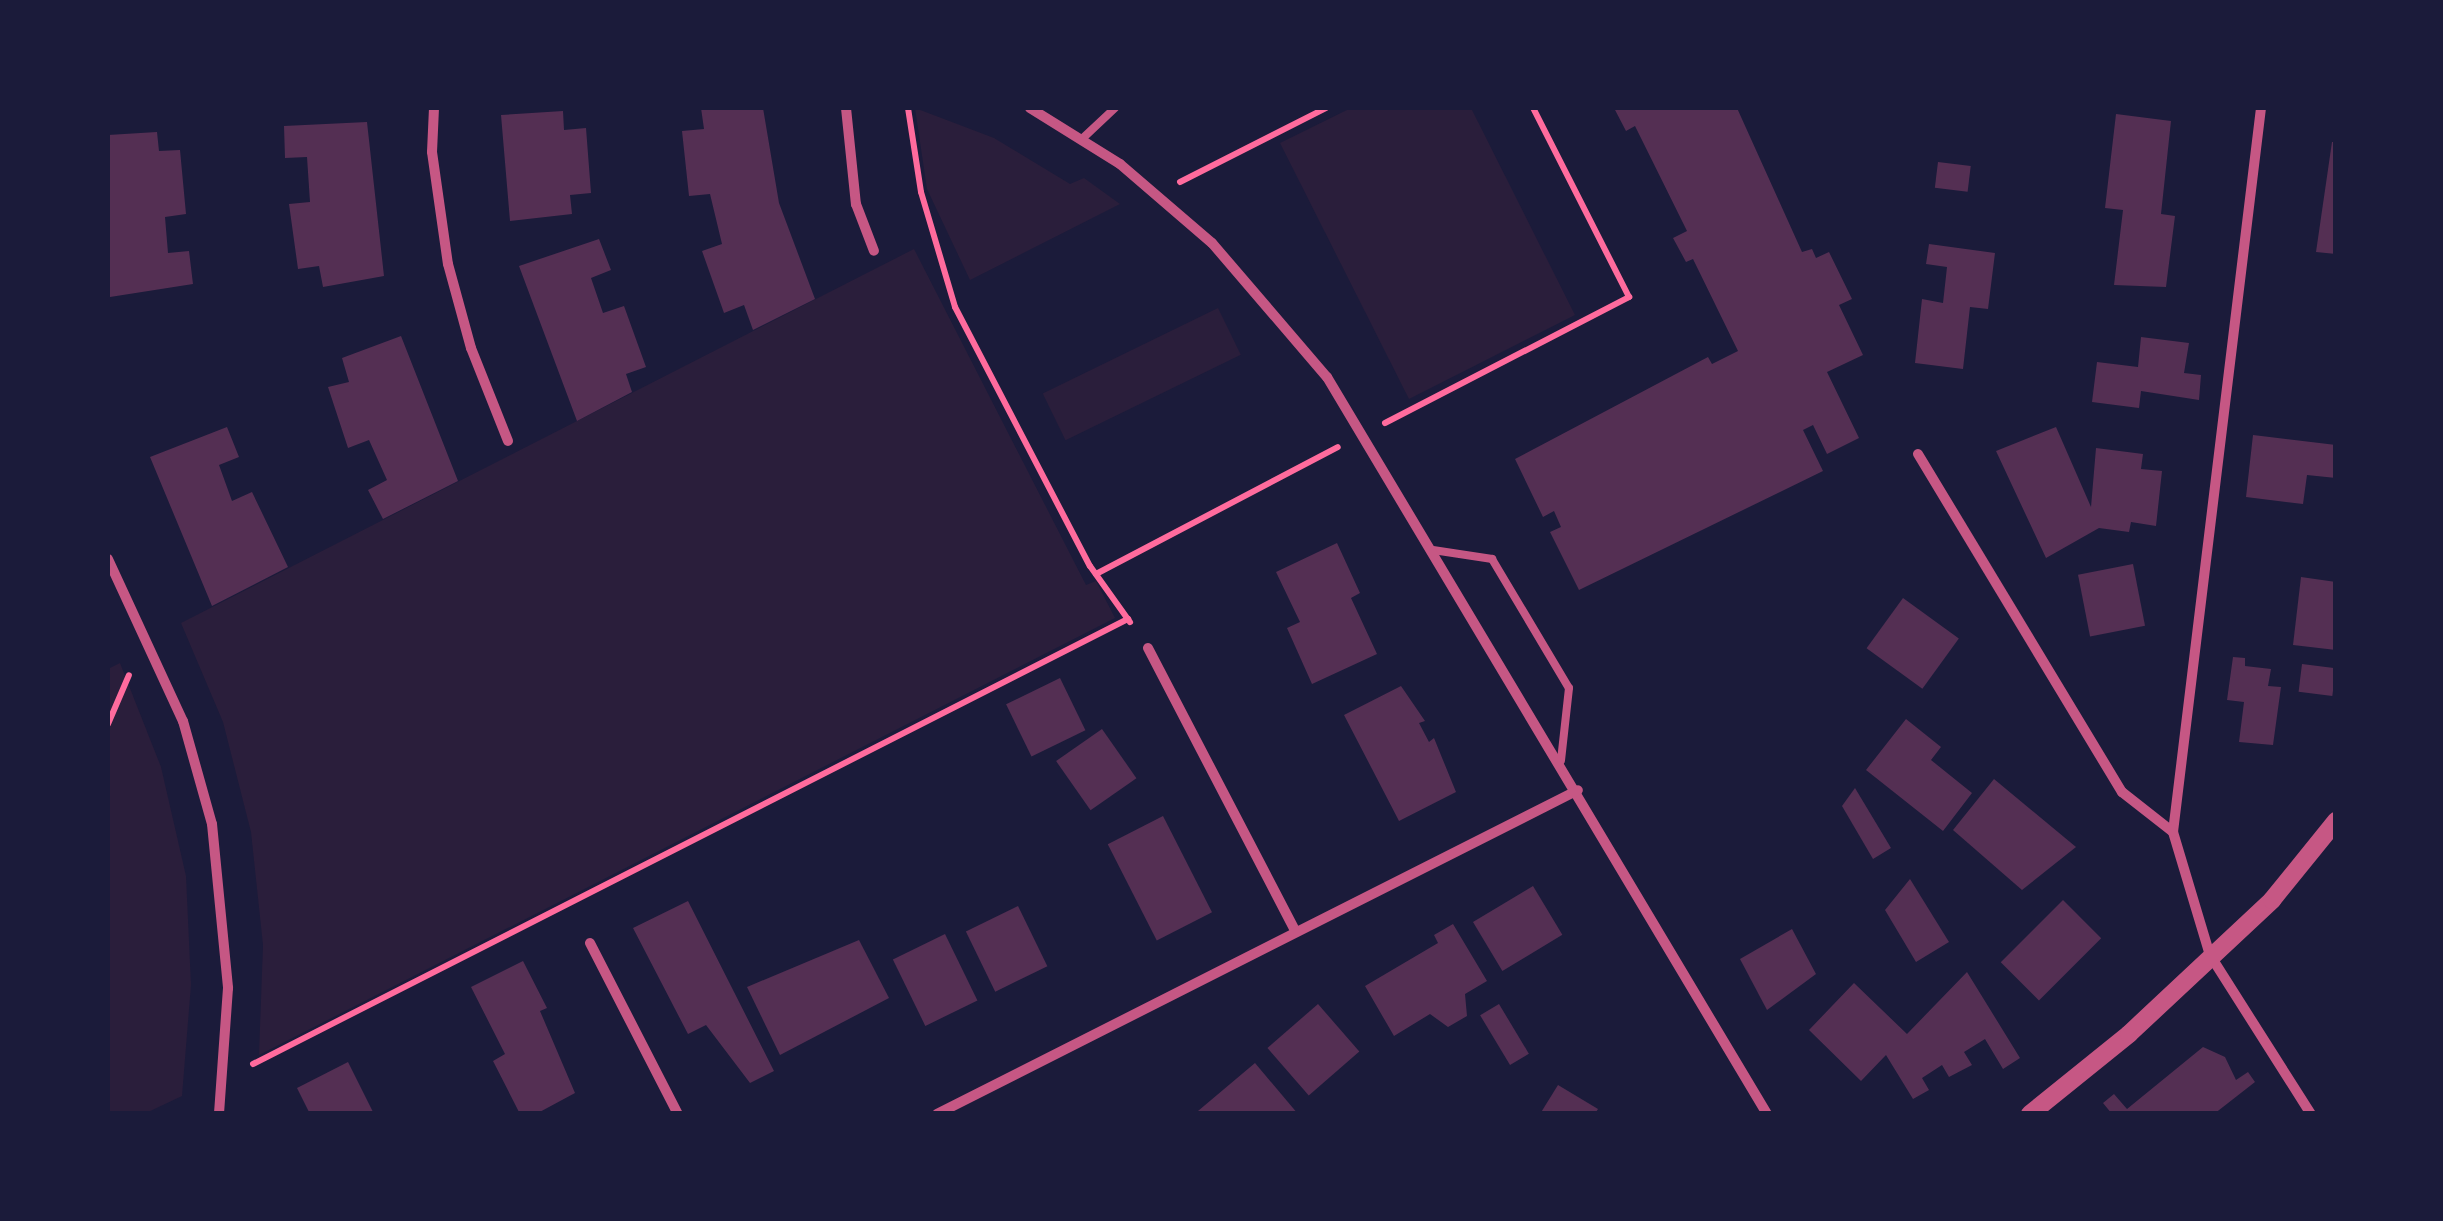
<!DOCTYPE html>
<html>
<head>
<meta charset="utf-8">
<style>
  body { margin:0 }
  #map { position:relative; width:2443px; height:1221px; overflow:hidden; background:#1b1b3a; font-family:Lato,sans-serif }
  div>[style] { position:absolute }
  .green>* { inset:0; background:#2a1e3b; transform-origin:0 0 }
  .building>* { inset:0; background:#542f53; transform-origin:0 0 }
  .path>* { height:6px; margin:-3px; padding:0 3px; transform-origin:3px; border-radius:3px; background:#ff6b9d }
  .service>* { height:8px; margin:-4px; padding:0 4px; transform-origin:4px; border-radius:4px; background:#c65784 }
  .minor>* { height:10px; margin:-5px; padding:0 5px; transform-origin:5px; border-radius:5px; background:#c65784 }
  .tertiary>* { height:18px; margin:-9px; padding:0 9px; transform-origin:9px; border-radius:9px; background:#c65784 }
  span { translate:-50% -50%; white-space:nowrap; text-align:center; line-height:1.15; -webkit-text-stroke:8px #1b1b3a; paint-order:stroke }
  .frame { position:absolute; inset:0; border:110px solid #1b1b3a; pointer-events:none }
</style>
</head>
<body>
<div id="map">
  <div class="green">
    <div style="clip-path:polygon(915px 108px,994px 138px,1070px 184px,1084px 178px,1120px 204px,970px 280px,927px 189px)"></div>
    <div style="clip-path:polygon(1351px 108px,1471px 108px,1575px 315px,1409px 399px,1280px 143px)"></div>
    <div style="clip-path:polygon(914px 249px,1086px 585px,1096px 581px,1115px 618px,259px 1055px,263px 945px,251px 832px,223px 722px,181px 623px)"></div>
    <div style="left:1218px;top:308px;width:52px;height:195px;rotate:64deg"></div>
    <div style="clip-path:polygon(120px 663px,161px 767px,186px 876px,191px 985px,182px 1096px,146px 1113px,108px 1114px,108px 669px)"></div>
  </div>
  <div class="building">
    <div style="clip-path:polygon(701px 108px,763px 108px,779px 203px,815px 299px,753px 330px,744px 305px,724px 313px,702px 251px,722px 244px,710px 194px,689px 196px,682px 131px,704px 129px)"></div>
    <div style="clip-path:polygon(1614px 108px,1737px 108px,1802px 252px,1812px 249px,1816px 258px,1829px 252px,1852px 299px,1839px 305px,1863px 355px,1827px 372px,1859px 438px,1827px 454px,1813px 425px,1803px 430px,1823px 471px,1579px 590px,1550px 532px,1561px 527px,1554px 511px,1543px 517px,1515px 459px,1708px 357px,1712px 364px,1738px 351px,1693px 259px,1686px 262px,1673px 238px,1687px 231px,1635px 126px,1626px 131px)"></div>
    <div style="clip-path:polygon(563px 111px,564px 130px,586px 128px,591px 193px,570px 195px,572px 214px,510px 221px,501px 115px)"></div>
    <div style="clip-path:polygon(2116px 114px,2171px 121px,2161px 214px,2175px 216px,2166px 287px,2114px 285px,2123px 210px,2105px 208px)"></div>
    <div style="clip-path:polygon(367px 122px,384px 276px,323px 287px,319px 266px,298px 269px,289px 204px,310px 202px,307px 157px,285px 158px,284px 126px)"></div>
    <div style="clip-path:polygon(157px 132px,159px 151px,180px 150px,186px 214px,165px 217px,168px 253px,189px 251px,193px 284px,110px 297px,108px 135px)"></div>
    <div style="clip-path:polygon(2332px 142px,2336px 142px,2336px 254px,2316px 252px)"></div>
    <div style="left:1938px;top:162px;width:33px;height:26px;rotate:7deg"></div>
    <div style="clip-path:polygon(599px 239px,611px 270px,591px 278px,603px 313px,624px 306px,646px 367px,626px 374px,632px 392px,577px 421px,519px 266px)"></div>
    <div style="clip-path:polygon(1929px 244px,1995px 253px,1988px 309px,1970px 307px,1963px 369px,1915px 363px,1922px 299px,1943px 303px,1947px 267px,1926px 264px)"></div>
    <div style="clip-path:polygon(401px 336px,458px 481px,383px 519px,368px 490px,387px 480px,369px 440px,348px 448px,328px 387px,349px 382px,342px 358px)"></div>
    <div style="clip-path:polygon(2141px 337px,2189px 343px,2184px 373px,2201px 375px,2199px 400px,2141px 391px,2139px 408px,2092px 402px,2097px 362px,2138px 367px)"></div>
    <div style="clip-path:polygon(227px 427px,239px 457px,219px 465px,232px 501px,252px 492px,288px 567px,212px 606px,150px 457px)"></div>
    <div style="clip-path:polygon(2056px 427px,2091px 507px,2096px 448px,2143px 454px,2141px 469px,2162px 471px,2156px 526px,2131px 522px,2129px 532px,2099px 528px,2046px 558px,1996px 451px)"></div>
    <div style="clip-path:polygon(2253px 435px,2336px 445px,2336px 478px,2307px 475px,2303px 504px,2246px 497px)"></div>
    <div style="clip-path:polygon(1337px 543px,1360px 593px,1351px 598px,1377px 654px,1312px 684px,1287px 628px,1300px 622px,1276px 572px)"></div>
    <div style="left:2133px;top:564px;width:63px;height:56px;rotate:79deg"></div>
    <div style="clip-path:polygon(2301px 577px,2336px 582px,2336px 650px,2293px 645px)"></div>
    <div style="left:1903px;top:598px;width:69px;height:62px;rotate:36deg"></div>
    <div style="clip-path:polygon(2233px 657px,2245px 658px,2245px 666px,2271px 669px,2268px 686px,2281px 687px,2273px 745px,2239px 742px,2244px 702px,2227px 700px)"></div>
    <div style="left:2302px;top:664px;width:34px;height:28px;rotate:7deg"></div>
    <div style="left:1060px;top:678px;width:58px;height:60px;rotate:64deg"></div>
    <div style="clip-path:polygon(1401px 686px,1425px 721px,1419px 723px,1429px 742px,1434px 738px,1456px 792px,1399px 821px,1344px 715px)"></div>
    <div style="clip-path:polygon(1906px 719px,1941px 747px,1931px 760px,1972px 793px,1943px 831px,1866px 770px)"></div>
    <div style="left:1102px;top:729px;width:60px;height:56px;rotate:55deg"></div>
    <div style="clip-path:polygon(1994px 779px,2076px 847px,2022px 890px,1953px 830px)"></div>
    <div style="clip-path:polygon(1855px 788px,1891px 848px,1873px 859px,1842px 806px)"></div>
    <div style="left:1163px;top:816px;width:108px;height:62px;rotate:63deg"></div>
    <div style="clip-path:polygon(1910px 879px,1949px 942px,1916px 962px,1885px 910px)"></div>
    <div style="left:1533px;top:886px;width:57px;height:70px;rotate:59deg"></div>
    <div style="left:2063px;top:900px;width:54px;height:88px;rotate:45deg"></div>
    <div style="clip-path:polygon(688px 901px,774px 1071px,750px 1083px,706px 1025px,688px 1034px,633px 928px)"></div>
    <div style="left:1018px;top:906px;width:67px;height:58px;rotate:64deg"></div>
    <div style="clip-path:polygon(1453px 924px,1487px 981px,1465px 994px,1467px 1016px,1448px 1027px,1430px 1014px,1394px 1036px,1365px 986px,1438px 943px,1434px 935px)"></div>
    <div style="clip-path:polygon(1792px 929px,1816px 974px,1767px 1010px,1740px 959px)"></div>
    <div style="left:945px;top:934px;width:74px;height:58px;rotate:64deg"></div>
    <div style="clip-path:polygon(859px 940px,889px 998px,780px 1055px,747px 987px)"></div>
    <div style="clip-path:polygon(523px 961px,547px 1008px,540px 1011px,575px 1093px,536px 1114px,520px 1114px,493px 1061px,505px 1054px,471px 987px)"></div>
    <div style="clip-path:polygon(1967px 972px,2020px 1058px,2003px 1069px,1985px 1039px,1964px 1052px,1972px 1065px,1949px 1077px,1942px 1065px,1922px 1078px,1929px 1090px,1913px 1099px,1886px 1055px,1861px 1081px,1809px 1030px,1854px 983px,1907px 1034px)"></div>
    <div style="left:1318px;top:1004px;width:63px;height:67px;rotate:49deg"></div>
    <div style="left:1499px;top:1004px;width:58px;height:22px;rotate:59deg"></div>
    <div style="clip-path:polygon(2203px 1047px,2225px 1057px,2236px 1080px,2248px 1072px,2255px 1082px,2214px 1114px,2112px 1114px,2103px 1103px,2114px 1094px,2127px 1109px)"></div>
    <div style="clip-path:polygon(348px 1062px,374px 1114px,310px 1114px,297px 1088px)"></div>
    <div style="clip-path:polygon(1255px 1063px,1298px 1114px,1200px 1114px,1198px 1111px)"></div>
    <div style="clip-path:polygon(1558px 1085px,1598px 1109px,1595px 1114px,1540px 1114px)"></div>
  </div>
  <div class="path">
    <div style="left:908px;top:108px;width:85px;rotate:81.2deg"></div>
    <div style="left:921px;top:192px;width:120px;rotate:73.5deg"></div>
    <div style="left:955px;top:307px;width:292px;rotate:62.5deg"></div>
    <div style="left:1090px;top:566px;width:69px;rotate:54.5deg"></div>
    <div style="left:1180px;top:182px;width:164px;rotate:-26.9deg"></div>
    <div style="left:1385px;top:423px;width:275px;rotate:-27.3deg"></div>
    <div style="left:1629px;top:297px;width:212px;rotate:-116.9deg"></div>
    <div style="left:1096px;top:574px;width:273px;rotate:-27.7deg"></div>
    <div style="left:108px;top:724px;width:53px;rotate:-66.8deg"></div>
    <div style="left:253px;top:1064px;width:982px;rotate:-26.96deg"></div>
  </div>
  <div class="service">
    <div style="left:1083px;top:138px;width:44px;rotate:-43.2deg"></div>
    <div style="left:1433px;top:550px;width:60px;rotate:8.7deg"></div>
    <div style="left:1492px;top:559px;width:150px;rotate:59.2deg"></div>
    <div style="left:1569px;top:688px;width:73px;rotate:96.3deg"></div>
  </div>
  <div class="minor">
    <div style="left:434px;top:108px;width:44px;rotate:92.6deg"></div>
    <div style="left:432px;top:152px;width:113px;rotate:81.9deg"></div>
    <div style="left:448px;top:264px;width:87px;rotate:74.7deg"></div>
    <div style="left:471px;top:348px;width:100px;rotate:68.3deg"></div>
    <div style="left:846px;top:108px;width:97px;rotate:84.1deg"></div>
    <div style="left:856px;top:204px;width:50px;rotate:69deg"></div>
    <div style="left:1030px;top:108px;width:106px;rotate:31.9deg"></div>
    <div style="left:1120px;top:164px;width:121px;rotate:40.7deg"></div>
    <div style="left:1212px;top:243px;width:177px;rotate:49.4deg"></div>
    <div style="left:1327px;top:377px;width:858px;rotate:59.16deg"></div>
    <div style="left:2261px;top:108px;width:729px;rotate:96.93deg"></div>
    <div style="left:2173px;top:832px;width:128px;rotate:73.3deg"></div>
    <div style="left:2210px;top:955px;width:188px;rotate:57.6deg"></div>
    <div style="left:1918px;top:454px;width:395px;rotate:58.9deg"></div>
    <div style="left:2122px;top:792px;width:65px;rotate:38.1deg"></div>
    <div style="left:108px;top:559px;width:179px;rotate:65.2deg"></div>
    <div style="left:183px;top:721px;width:107px;rotate:74.3deg"></div>
    <div style="left:212px;top:824px;width:165px;rotate:84.4deg"></div>
    <div style="left:228px;top:988px;width:126px;rotate:94.1deg"></div>
    <div style="left:1148px;top:648px;width:320px;rotate:62.5deg"></div>
    <div style="left:590px;top:943px;width:192px;rotate:62.8deg"></div>
    <div style="left:937px;top:1114px;width:718px;rotate:-26.81deg"></div>
  </div>
  <div class="tertiary">
    <div style="left:2030px;top:1114px;width:127px;rotate:-38.9deg"></div>
    <div style="left:2129px;top:1034px;width:196px;rotate:-43.1deg"></div>
    <div style="left:2272px;top:900px;width:102px;rotate:-51deg"></div>
  </div>
  <div class="frame"></div>
</div>
</body>
</html>
